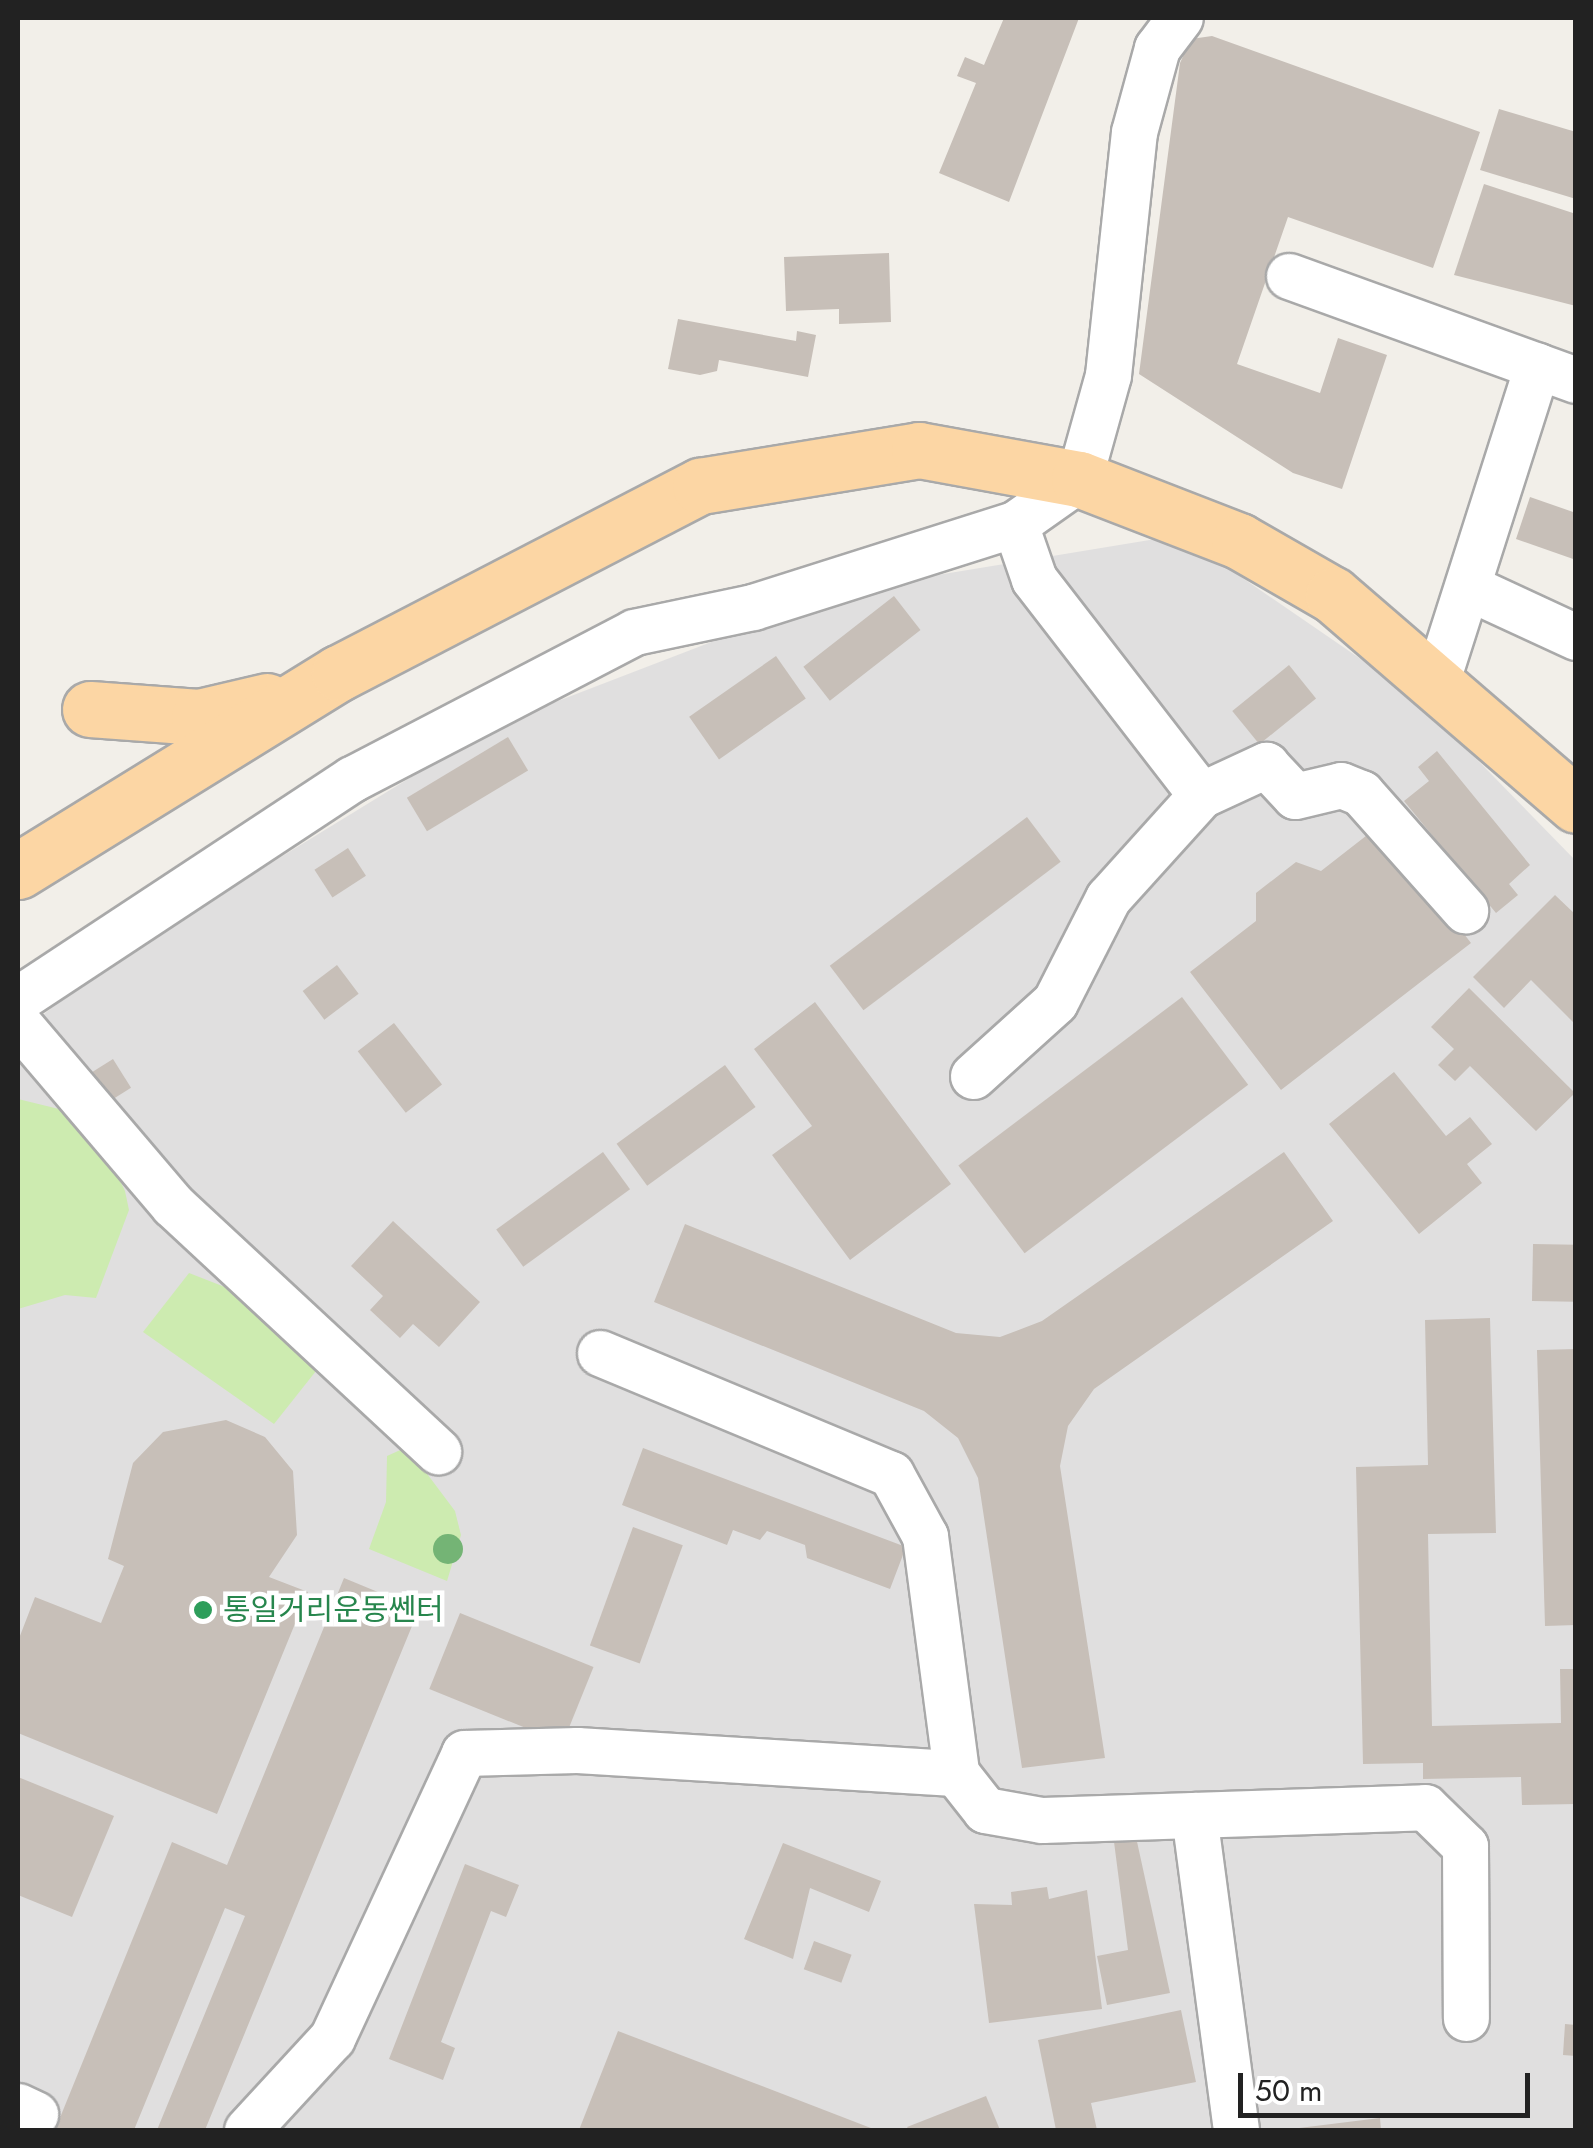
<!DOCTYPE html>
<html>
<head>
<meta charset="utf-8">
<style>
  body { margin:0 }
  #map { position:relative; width:1593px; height:2148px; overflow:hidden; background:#f2efe9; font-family:Jost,"Noto Sans KR",sans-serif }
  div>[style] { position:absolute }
  .residential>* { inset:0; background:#e0dfdf }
  .grass>* { inset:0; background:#cdebb0 }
  .building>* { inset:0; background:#c7bfb8; transform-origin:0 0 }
  .roads { filter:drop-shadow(2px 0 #a9a9a9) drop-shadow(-2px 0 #a9a9a9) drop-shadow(0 2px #a9a9a9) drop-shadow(0 -2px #a9a9a9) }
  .minor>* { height:45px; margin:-22.5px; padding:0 22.5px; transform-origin:22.5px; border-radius:22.5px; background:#fff }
  .major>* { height:55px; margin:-27.5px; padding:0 27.5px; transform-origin:27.5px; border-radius:27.5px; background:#fcd6a4 }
  .trees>* { width:30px; height:30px; margin:-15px; border-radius:50%; background:#74b475 }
  .dots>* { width:28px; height:28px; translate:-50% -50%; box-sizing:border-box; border:5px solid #fff; border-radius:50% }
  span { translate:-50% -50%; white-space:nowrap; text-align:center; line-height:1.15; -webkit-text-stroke:9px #fff; paint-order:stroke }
  .leisure-label { font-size:30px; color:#27864d }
  .left { translate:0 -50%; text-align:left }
  .frame { position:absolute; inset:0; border:20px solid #222; pointer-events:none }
  .scale { position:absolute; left:1238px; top:2073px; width:292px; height:45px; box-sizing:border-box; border:5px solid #222; border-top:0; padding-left:12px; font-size:30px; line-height:35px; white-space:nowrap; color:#222; -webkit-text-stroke:8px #fff; paint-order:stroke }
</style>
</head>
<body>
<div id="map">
  <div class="residential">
    <div style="clip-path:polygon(1180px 535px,1416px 697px,1575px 860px,1575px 2130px,18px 2130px,18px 1035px,105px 965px,496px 725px,846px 590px)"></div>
  </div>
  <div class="grass">
    <div style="clip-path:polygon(18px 1099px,63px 1110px,108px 1156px,125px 1191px,129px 1210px,96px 1298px,65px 1295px,18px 1309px)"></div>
    <div style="clip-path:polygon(189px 1273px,230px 1289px,316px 1371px,274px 1424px,143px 1332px)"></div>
    <div style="clip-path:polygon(407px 1447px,455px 1511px,461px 1535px,447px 1581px,369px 1549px,386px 1502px,387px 1456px)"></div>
  </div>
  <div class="building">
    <div style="clip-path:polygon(1004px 18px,1079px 18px,1009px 202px,939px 173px,976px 83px,957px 76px,965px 57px,984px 65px)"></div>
    <div style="clip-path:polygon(1212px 36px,1480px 132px,1433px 268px,1288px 217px,1237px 364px,1320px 393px,1338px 338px,1387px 355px,1342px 489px,1293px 473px,1139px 374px,1180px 63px,1191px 39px)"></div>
    <div style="clip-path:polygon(1499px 109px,1576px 132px,1576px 199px,1480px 170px)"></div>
    <div style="clip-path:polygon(1484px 184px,1576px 214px,1576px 306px,1454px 275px)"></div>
    <div style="clip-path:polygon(889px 253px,891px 322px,839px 324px,839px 309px,786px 311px,784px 257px)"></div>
    <div style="clip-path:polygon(678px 319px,796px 341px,797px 331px,816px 335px,808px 377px,719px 360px,717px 371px,700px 375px,668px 369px)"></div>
    <div style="clip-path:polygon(1530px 497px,1576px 513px,1576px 560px,1516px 539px)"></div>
    <div style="left:894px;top:596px;width:43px;height:115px;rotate:52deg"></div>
    <div style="left:776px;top:656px;width:52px;height:106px;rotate:55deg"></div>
    <div style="left:1289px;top:665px;width:43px;height:73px;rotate:51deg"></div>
    <div style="left:508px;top:737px;width:39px;height:118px;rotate:59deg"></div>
    <div style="clip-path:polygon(1437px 751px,1530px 865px,1509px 884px,1518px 895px,1496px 913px,1404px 801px,1429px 781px,1418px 767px)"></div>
    <div style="left:1027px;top:817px;width:56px;height:247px;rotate:53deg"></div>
    <div style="clip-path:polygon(1380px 825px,1471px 943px,1281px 1090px,1190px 972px,1256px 921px,1256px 893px,1296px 862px,1321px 871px)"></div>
    <div style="left:348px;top:848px;width:33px;height:40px;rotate:57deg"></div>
    <div style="clip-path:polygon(1555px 895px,1576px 915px,1576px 1025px,1531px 980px,1504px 1008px,1473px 977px)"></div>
    <div style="left:337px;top:965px;width:36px;height:43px;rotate:53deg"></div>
    <div style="clip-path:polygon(1469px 988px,1575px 1093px,1536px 1131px,1470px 1066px,1455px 1081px,1438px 1065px,1454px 1049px,1431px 1027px)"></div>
    <div style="left:1182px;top:997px;width:110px;height:280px;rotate:53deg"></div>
    <div style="clip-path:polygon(815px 1002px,951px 1184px,850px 1260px,772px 1155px,812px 1126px,754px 1049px)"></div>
    <div style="left:394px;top:1023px;width:78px;height:46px;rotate:52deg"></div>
    <div style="left:113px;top:1059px;width:34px;height:30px;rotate:58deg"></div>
    <div style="left:725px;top:1065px;width:52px;height:134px;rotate:54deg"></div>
    <div style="clip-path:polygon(1394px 1072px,1446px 1136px,1470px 1117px,1492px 1144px,1467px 1164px,1482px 1183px,1419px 1234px,1329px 1124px)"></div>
    <div style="left:603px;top:1152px;width:46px;height:132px;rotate:54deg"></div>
    <div style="clip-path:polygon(1284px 1152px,1333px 1221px,1094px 1389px,1068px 1426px,1060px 1466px,1105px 1758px,1022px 1768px,978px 1478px,958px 1438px,924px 1411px,654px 1302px,685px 1224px,956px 1333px,1000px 1337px,1042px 1321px)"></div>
    <div style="clip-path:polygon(393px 1221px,480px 1302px,439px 1347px,413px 1324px,400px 1338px,370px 1310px,383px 1296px,351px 1266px)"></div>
    <div style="left:1533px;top:1244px;width:43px;height:57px;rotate:1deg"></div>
    <div style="clip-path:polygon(1490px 1318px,1496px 1533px,1428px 1534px,1432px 1726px,1561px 1723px,1560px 1669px,1576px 1669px,1576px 1804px,1522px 1805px,1521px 1777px,1423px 1779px,1423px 1763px,1363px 1764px,1356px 1467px,1428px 1465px,1425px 1320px)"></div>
    <div style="clip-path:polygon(1576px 1349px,1576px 1625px,1545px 1626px,1537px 1350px)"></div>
    <div style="clip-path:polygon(226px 1420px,265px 1437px,293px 1471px,297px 1535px,269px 1577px,308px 1592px,217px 1814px,18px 1733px,18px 1641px,35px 1597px,101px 1623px,124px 1566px,108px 1559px,133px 1463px,163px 1432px)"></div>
    <div style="clip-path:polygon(643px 1448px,906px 1547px,890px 1589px,807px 1558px,805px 1545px,767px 1531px,760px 1540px,733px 1530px,727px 1545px,622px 1505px)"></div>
    <div style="left:633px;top:1527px;width:53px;height:126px;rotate:20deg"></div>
    <div style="clip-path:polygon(344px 1578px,419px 1609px,205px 2130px,157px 2130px,245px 1916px,225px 1908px,134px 2130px,55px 2130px,172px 1842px,227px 1865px)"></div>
    <div style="left:460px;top:1613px;width:144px;height:82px;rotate:22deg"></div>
    <div style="clip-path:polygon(18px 1777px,114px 1816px,72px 1917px,18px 1895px)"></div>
    <div style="clip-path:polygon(1136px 1837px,1170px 1993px,1107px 2005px,1097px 1956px,1128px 1950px,1114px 1842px)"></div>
    <div style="clip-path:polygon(783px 1843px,881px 1881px,869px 1912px,810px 1888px,793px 1959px,744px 1939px)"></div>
    <div style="clip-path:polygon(465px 1864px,519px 1885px,506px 1917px,491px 1911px,441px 2042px,455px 2048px,443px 2080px,389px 2059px)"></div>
    <div style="clip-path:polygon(1047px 1887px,1049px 1899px,1087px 1890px,1102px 2009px,989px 2023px,974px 1904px,1012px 1905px,1011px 1892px)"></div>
    <div style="left:814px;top:1941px;width:40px;height:30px;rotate:20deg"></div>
    <div style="clip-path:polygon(1181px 2010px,1196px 2082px,1091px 2103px,1097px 2130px,1056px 2130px,1038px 2040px)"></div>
    <div style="clip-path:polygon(1565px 2024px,1576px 2025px,1576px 2056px,1563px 2055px)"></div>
    <div style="clip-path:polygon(618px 2031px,754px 2083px,876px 2130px,579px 2130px)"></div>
    <div style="clip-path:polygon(986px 2096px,1000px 2130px,909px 2130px,907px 2127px)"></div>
    <div style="clip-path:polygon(1380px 2118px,1381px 2130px,1300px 2130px,1299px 2128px)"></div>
  </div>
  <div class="roads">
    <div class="minor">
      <div style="left:1289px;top:276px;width:305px;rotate:19.9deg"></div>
      <div style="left:1015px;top:524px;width:58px;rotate:70.9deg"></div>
      <div style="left:1034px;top:579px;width:273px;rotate:52.3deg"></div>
      <div style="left:1470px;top:588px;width:117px;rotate:24.8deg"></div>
      <div style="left:1437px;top:680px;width:330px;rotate:-72.3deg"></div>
      <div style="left:18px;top:999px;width:400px;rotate:-33.4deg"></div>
      <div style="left:352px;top:779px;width:318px;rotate:-27.5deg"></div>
      <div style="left:634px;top:632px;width:122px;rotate:-11.9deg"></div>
      <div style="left:753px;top:607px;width:275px;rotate:-17.6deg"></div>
      <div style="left:1015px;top:524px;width:78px;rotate:-35.1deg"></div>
      <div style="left:1079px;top:479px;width:108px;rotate:-74.4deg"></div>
      <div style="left:1108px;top:375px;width:244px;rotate:-83.9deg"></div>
      <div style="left:1134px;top:132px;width:87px;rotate:-74.7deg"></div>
      <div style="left:1157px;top:48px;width:38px;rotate:-53deg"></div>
      <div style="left:18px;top:1023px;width:239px;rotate:49.6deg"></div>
      <div style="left:173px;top:1205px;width:362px;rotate:42.9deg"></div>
      <div style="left:973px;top:1076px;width:110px;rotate:-42.1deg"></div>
      <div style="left:1055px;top:1002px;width:117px;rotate:-63deg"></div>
      <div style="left:1108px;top:898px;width:139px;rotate:-47.9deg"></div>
      <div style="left:1201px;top:795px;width:72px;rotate:-24.8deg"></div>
      <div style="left:1266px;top:765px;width:42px;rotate:46.9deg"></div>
      <div style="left:1295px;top:796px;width:47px;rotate:-13.4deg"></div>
      <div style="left:1341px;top:785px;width:22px;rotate:22deg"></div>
      <div style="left:1361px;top:793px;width:157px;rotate:48.4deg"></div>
      <div style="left:600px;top:1353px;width:315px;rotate:22.6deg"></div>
      <div style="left:891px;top:1474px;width:71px;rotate:61.3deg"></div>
      <div style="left:925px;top:1536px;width:239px;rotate:82.5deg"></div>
      <div style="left:956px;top:1773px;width:47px;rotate:51.9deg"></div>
      <div style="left:985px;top:1810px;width:58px;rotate:10deg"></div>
      <div style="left:1042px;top:1820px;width:383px;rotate:-1.9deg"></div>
      <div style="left:1425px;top:1807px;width:56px;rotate:44.3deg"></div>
      <div style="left:1465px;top:1846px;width:172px;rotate:89.7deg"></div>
      <div style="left:1194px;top:1815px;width:318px;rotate:82.4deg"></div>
      <div style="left:18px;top:2106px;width:19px;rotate:25deg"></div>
      <div style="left:247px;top:2130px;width:125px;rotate:-47.3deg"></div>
      <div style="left:332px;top:2038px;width:314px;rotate:-65.1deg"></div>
      <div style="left:464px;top:1753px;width:113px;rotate:-1.5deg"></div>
      <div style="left:577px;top:1750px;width:380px;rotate:3.5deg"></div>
    </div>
    <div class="major">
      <div style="left:90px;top:709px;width:109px;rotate:4.2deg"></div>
      <div style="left:199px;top:717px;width:70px;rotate:-13.2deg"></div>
      <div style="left:18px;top:871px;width:377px;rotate:-31.7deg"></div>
      <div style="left:339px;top:673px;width:407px;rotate:-27.4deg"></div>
      <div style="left:700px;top:486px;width:222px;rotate:-9.3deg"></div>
      <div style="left:919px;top:450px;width:163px;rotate:10.3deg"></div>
      <div style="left:1079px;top:479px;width:172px;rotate:21.2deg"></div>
      <div style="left:1239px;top:541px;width:108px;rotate:29.9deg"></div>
      <div style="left:1333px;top:595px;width:321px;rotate:40.8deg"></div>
    </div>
  </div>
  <div class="trees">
    <div style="left:448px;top:1549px"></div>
  </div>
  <div class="dots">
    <div style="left:203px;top:1610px;background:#2e9e5b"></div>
  </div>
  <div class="leisure-label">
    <span class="left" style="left:223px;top:1610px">통일거리운동쎈터</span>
  </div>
  <div class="frame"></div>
  <div class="scale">50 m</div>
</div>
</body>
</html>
